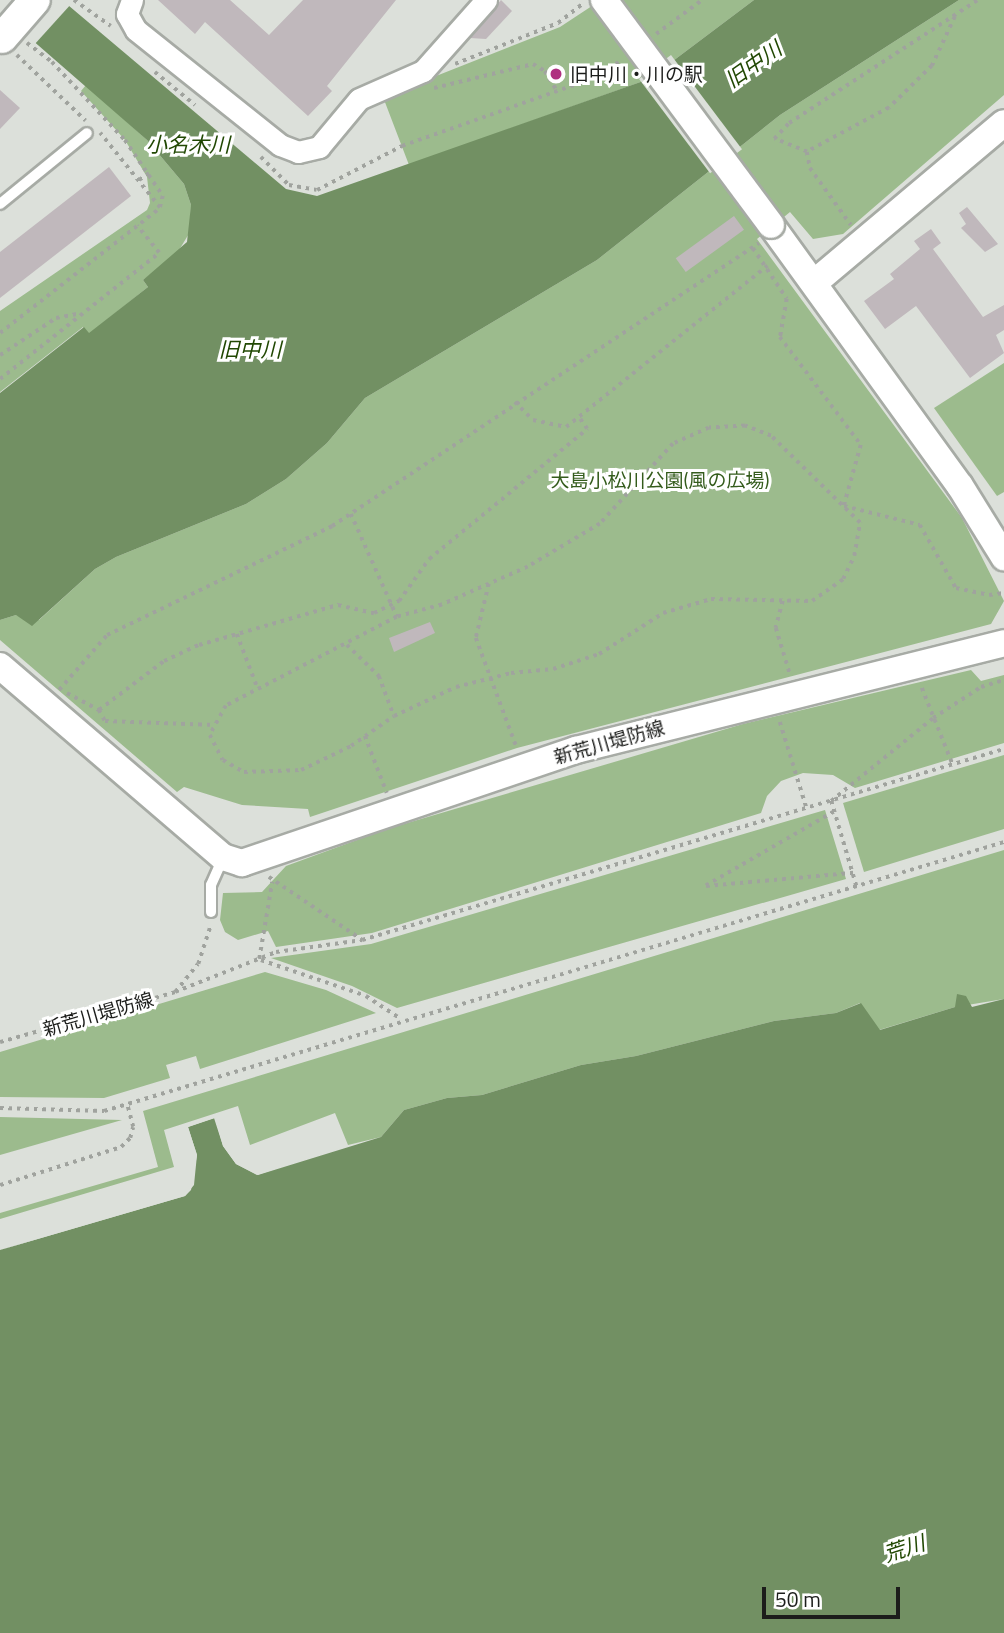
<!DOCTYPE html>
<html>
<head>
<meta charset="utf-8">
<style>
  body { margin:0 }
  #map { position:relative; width:1004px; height:1633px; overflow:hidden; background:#dce0da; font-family:"Titillium Web","Noto Sans JP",sans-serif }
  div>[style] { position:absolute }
  .green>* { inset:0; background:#9cbb8d }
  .water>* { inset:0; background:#729063 }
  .pier>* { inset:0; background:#dce0da; transform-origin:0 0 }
  .building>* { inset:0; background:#c0b8bc; transform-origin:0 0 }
  .path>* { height:3.5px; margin-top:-1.75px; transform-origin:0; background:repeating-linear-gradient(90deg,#a0a39e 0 3.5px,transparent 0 8.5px) }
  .roads { filter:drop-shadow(2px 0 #a7aba5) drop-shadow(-2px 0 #a7aba5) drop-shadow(0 2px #a7aba5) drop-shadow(0 -2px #a7aba5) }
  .service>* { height:10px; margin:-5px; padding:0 5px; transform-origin:5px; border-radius:5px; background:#fff }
  .minor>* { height:21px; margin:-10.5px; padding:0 10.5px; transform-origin:10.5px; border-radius:10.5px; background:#fff }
  .tertiary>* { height:26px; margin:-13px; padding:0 13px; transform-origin:13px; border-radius:13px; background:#fff }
  .bridges { filter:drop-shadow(2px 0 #a7aba5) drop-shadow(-2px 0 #a7aba5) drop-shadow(0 2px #a7aba5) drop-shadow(0 -2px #a7aba5) }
  .tertiary-bridge>* { height:26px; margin:-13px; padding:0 13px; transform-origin:13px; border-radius:13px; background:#fff }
  .secondary-bridge>* { height:30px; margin:-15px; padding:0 15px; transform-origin:15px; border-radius:15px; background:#fff }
  .dots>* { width:19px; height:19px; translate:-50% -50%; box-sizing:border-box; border:4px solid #fff; border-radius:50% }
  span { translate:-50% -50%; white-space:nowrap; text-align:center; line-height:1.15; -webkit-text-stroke:6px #fff; paint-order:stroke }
  .poi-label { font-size:19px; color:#1c1d1b }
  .left { translate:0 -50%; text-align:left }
  .park-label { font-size:19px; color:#345c1c }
  .street-label { font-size:19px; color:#1c1d1b }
  .water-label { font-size:21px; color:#214803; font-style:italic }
  .scale { position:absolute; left:762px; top:1587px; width:138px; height:32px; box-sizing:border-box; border:4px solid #1c1d1b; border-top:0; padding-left:9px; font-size:21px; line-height:24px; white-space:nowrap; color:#1c1d1b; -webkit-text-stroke:5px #fff; paint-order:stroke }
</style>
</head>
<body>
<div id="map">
  <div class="green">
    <div style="clip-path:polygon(601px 0,754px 0,649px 79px,409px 165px,383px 97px,560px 27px)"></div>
    <div style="clip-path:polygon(959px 0,1004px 0,1004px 95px,843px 234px,813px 239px,790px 212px,757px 239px,962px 518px,1004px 601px,991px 624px,517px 748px,310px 817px,308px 809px,242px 805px,184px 787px,177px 792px,0 640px,0 620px,16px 615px,39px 620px,95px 569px,116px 557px,246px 504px,286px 479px,327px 443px,365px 398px,597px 260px,780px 115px)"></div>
    <div style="clip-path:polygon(86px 85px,147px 140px,184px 184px,191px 205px,190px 232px,176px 255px,143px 280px,148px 287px,89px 334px,83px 327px,0 392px,0 311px,147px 210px,150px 203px,147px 177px,125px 140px,81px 91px)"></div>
    <div style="clip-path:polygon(1004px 363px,1004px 492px,997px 496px,934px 408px)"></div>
    <div style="clip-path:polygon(971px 670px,981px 681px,1004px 675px,1004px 743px,855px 788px,833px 775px,803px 773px,781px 781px,767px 796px,761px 813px,372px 933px,276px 947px,268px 931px,238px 940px,225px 932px,220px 920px,223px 893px,262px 892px,286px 866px,387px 829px,743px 724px)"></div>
    <div style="clip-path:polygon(1004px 755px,1004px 829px,864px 872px,843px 803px)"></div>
    <div style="clip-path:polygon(825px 810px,846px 879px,397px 1008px,352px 986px,271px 958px,371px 944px)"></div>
    <div style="clip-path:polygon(1004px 850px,1004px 999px,955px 1007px,879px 1030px,860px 1003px,836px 1013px,774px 1021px,636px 1056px,581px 1065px,482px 1095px,447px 1098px,404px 1110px,381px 1137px,348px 1145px,335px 1113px,250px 1145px,238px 1106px,164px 1130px,174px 1167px,0 1219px,0 1213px,158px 1167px,143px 1111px)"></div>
    <div style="clip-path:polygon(265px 972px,326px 990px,376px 1013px,200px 1069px,196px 1056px,166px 1065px,170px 1078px,104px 1098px,0 1097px,0 1052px)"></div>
    <div style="clip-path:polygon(0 1117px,122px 1120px,0 1155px)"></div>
  </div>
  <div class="water">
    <div style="clip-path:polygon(0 0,62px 0,286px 189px,317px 196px,649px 79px,754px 0,959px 0,780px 115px,597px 260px,365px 398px,327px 443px,286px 479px,246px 504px,116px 557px,95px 569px,32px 626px,16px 615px,0 620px,0 393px,84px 327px,89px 333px,148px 287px,143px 280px,187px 242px,191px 205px,184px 184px,147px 140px,0 12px)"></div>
    <div style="clip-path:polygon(957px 994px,966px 996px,972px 1007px,1004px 999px,1004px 1633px,0 1633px,0 1250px,185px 1196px,191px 1190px,197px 1155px,188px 1127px,215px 1118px,223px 1146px,236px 1164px,258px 1175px,381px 1137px,404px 1110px,447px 1098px,482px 1095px,581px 1065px,636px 1056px,774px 1021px,836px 1013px,861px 1003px,880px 1030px,955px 1007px)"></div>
  </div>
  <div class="pier">
    <div style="clip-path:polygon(0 0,68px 0,72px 3px,34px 45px,0 16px)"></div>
    <div style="left:671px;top:55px;width:118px;height:40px;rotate:53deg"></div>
    <div style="clip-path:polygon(214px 1115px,239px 1162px,258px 1172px,348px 1145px,257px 1175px,236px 1164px,223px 1146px,214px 1118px,188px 1127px,197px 1155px,194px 1185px,185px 1196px,0 1250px,183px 1193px,191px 1183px,193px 1155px,185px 1125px)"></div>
  </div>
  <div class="building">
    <div style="clip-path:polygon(158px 0,230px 0,269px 35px,303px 0,396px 0,327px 86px,332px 91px,308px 116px,205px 22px,195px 34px)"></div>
    <div style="clip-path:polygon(501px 0,512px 11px,486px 39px,470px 38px)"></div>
    <div style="clip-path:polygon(0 90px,20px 108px,0 129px)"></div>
    <div style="clip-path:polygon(109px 167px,131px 196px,0 298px,0 252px)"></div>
    <div style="clip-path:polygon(967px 207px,998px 244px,985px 252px,961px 228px,966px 224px,959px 213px)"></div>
    <div style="left:734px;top:216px;width:17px;height:72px;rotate:54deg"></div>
    <div style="clip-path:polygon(931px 229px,941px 243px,933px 249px,983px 317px,1004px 305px,1004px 330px,996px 335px,1004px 353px,970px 378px,916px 306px,885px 329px,864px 301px,894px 279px,890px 274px,920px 249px,914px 241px)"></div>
    <div style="clip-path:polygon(430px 622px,435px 633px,394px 652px,389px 638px)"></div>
  </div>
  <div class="path">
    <div style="left:74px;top:0;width:45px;rotate:35.1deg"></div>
    <div style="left:955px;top:17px;width:54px;rotate:115.1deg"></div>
    <div style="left:932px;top:66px;width:60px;rotate:135.7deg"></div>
    <div style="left:889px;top:108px;width:93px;rotate:151.8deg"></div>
    <div style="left:807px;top:152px;width:35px;rotate:-158deg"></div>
    <div style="left:774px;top:139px;width:22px;rotate:-47deg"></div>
    <div style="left:789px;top:123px;width:225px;rotate:-33.1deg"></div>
    <div style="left:656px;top:34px;width:57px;rotate:-36.5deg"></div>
    <div style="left:27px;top:43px;width:31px;rotate:37deg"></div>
    <div style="left:52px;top:62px;width:107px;rotate:46.9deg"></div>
    <div style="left:125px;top:140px;width:68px;rotate:55.8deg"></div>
    <div style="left:163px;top:196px;width:12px;rotate:104deg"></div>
    <div style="left:17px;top:55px;width:95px;rotate:43.7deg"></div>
    <div style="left:455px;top:64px;width:111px;rotate:-21.7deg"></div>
    <div style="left:558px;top:23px;width:33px;rotate:-38deg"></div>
    <div style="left:155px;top:72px;width:52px;rotate:39.5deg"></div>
    <div style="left:434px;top:88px;width:102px;rotate:-13.6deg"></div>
    <div style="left:533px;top:64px;width:14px;rotate:30deg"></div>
    <div style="left:545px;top:71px;width:23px;rotate:59deg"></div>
    <div style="left:807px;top:152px;width:16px;rotate:79deg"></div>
    <div style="left:810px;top:168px;width:70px;rotate:54.3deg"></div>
    <div style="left:261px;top:157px;width:40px;rotate:45deg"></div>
    <div style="left:289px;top:185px;width:28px;rotate:10deg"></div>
    <div style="left:317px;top:190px;width:96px;rotate:-27.4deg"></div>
    <div style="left:402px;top:146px;width:204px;rotate:-19.5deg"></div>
    <div style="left:594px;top:78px;width:33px;rotate:-33deg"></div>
    <div style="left:139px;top:180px;width:12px;rotate:-35deg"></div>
    <div style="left:753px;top:248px;width:61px;rotate:56.3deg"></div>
    <div style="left:787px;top:299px;width:39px;rotate:100deg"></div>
    <div style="left:780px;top:337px;width:135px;rotate:53.1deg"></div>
    <div style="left:861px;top:445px;width:63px;rotate:105.6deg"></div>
    <div style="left:844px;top:506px;width:78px;rotate:14deg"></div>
    <div style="left:920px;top:525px;width:73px;rotate:60.3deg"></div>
    <div style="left:956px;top:588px;width:34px;rotate:12deg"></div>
    <div style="left:989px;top:595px;width:15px;rotate:-8deg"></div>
    <div style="left:0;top:333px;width:203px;rotate:-38deg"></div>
    <div style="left:160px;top:208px;width:96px;rotate:-128.7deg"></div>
    <div style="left:0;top:355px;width:67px;rotate:-33.5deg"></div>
    <div style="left:56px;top:318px;width:25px;rotate:-11deg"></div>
    <div style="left:0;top:379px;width:203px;rotate:-38.4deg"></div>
    <div style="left:159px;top:253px;width:35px;rotate:-129deg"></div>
    <div style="left:515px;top:402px;width:25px;rotate:45deg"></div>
    <div style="left:533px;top:420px;width:34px;rotate:12deg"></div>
    <div style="left:566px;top:427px;width:258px;rotate:-38.7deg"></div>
    <div style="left:351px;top:514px;width:113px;rotate:65.9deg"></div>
    <div style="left:397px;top:617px;width:193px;rotate:152.5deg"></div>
    <div style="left:226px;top:706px;width:33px;rotate:119deg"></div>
    <div style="left:210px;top:735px;width:28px;rotate:63deg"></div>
    <div style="left:223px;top:760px;width:24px;rotate:30deg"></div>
    <div style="left:244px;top:772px;width:57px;rotate:-2deg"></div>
    <div style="left:301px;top:770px;width:55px;rotate:-25.6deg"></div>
    <div style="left:351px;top:746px;width:52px;rotate:-34.9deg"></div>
    <div style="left:394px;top:716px;width:68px;rotate:-25.1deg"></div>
    <div style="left:456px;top:687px;width:57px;rotate:-14.3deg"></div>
    <div style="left:511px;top:673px;width:42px;rotate:-5.4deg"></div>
    <div style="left:553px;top:669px;width:48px;rotate:-18.1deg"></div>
    <div style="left:599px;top:654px;width:76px;rotate:-32.6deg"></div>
    <div style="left:663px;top:613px;width:50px;rotate:-16.3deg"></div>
    <div style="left:711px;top:599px;width:101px;rotate:1.1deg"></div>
    <div style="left:812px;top:601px;width:38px;rotate:-35deg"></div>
    <div style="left:843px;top:579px;width:25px;rotate:-64deg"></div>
    <div style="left:854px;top:556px;width:34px;rotate:-80deg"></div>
    <div style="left:860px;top:523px;width:124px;rotate:-135.7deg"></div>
    <div style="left:771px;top:436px;width:28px;rotate:-159deg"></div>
    <div style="left:745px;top:426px;width:36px;rotate:177deg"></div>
    <div style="left:709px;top:428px;width:39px;rotate:156deg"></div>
    <div style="left:673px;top:444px;width:108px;rotate:132.4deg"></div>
    <div style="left:600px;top:524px;width:84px;rotate:149.2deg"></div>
    <div style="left:528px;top:567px;width:94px;rotate:156.2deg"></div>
    <div style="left:442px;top:605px;width:47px;rotate:165.1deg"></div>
    <div style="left:489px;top:584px;width:56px;rotate:103.5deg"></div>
    <div style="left:476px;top:638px;width:117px;rotate:69.6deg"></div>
    <div style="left:783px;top:601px;width:28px;rotate:105deg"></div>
    <div style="left:776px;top:628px;width:48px;rotate:73.1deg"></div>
    <div style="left:237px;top:634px;width:59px;rotate:69.1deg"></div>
    <div style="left:347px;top:645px;width:45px;rotate:44.1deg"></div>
    <div style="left:379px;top:676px;width:43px;rotate:69.4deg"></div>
    <div style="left:922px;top:688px;width:83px;rotate:68.1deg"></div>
    <div style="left:59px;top:690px;width:73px;rotate:-48.9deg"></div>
    <div style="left:107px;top:635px;width:250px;rotate:-25.8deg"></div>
    <div style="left:332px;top:526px;width:512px;rotate:-33.53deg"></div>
    <div style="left:67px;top:693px;width:36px;rotate:28deg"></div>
    <div style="left:99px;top:710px;width:13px;rotate:61deg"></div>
    <div style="left:105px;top:721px;width:110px;rotate:2.1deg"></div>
    <div style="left:99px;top:710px;width:81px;rotate:-37deg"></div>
    <div style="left:164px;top:661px;width:38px;rotate:-25deg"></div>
    <div style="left:199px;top:645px;width:145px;rotate:-16.1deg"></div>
    <div style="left:338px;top:605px;width:37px;rotate:13deg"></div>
    <div style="left:374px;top:613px;width:28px;rotate:-26deg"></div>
    <div style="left:399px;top:601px;width:52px;rotate:-54.5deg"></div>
    <div style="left:429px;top:559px;width:205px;rotate:-39.4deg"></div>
    <div style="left:587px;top:429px;width:12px;rotate:-125deg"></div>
    <div style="left:780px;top:722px;width:91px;rotate:72.8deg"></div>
    <div style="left:365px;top:736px;width:61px;rotate:68.9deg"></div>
    <div style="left:834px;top:812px;width:148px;rotate:150deg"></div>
    <div style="left:706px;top:886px;width:148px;rotate:-5.1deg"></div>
    <div style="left:269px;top:877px;width:111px;rotate:34deg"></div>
    <div style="left:856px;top:886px;width:89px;rotate:-106.4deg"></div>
    <div style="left:831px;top:801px;width:132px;rotate:-39.1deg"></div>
    <div style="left:933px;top:718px;width:57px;rotate:-32.9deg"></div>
    <div style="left:981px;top:687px;width:24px;rotate:-17deg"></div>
    <div style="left:259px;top:959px;width:78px;rotate:-80.4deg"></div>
    <div style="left:261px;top:960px;width:111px;rotate:18.9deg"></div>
    <div style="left:366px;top:996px;width:42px;rotate:33.3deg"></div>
    <div style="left:175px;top:992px;width:109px;rotate:-21.6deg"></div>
    <div style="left:276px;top:952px;width:87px;rotate:-7.9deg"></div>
    <div style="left:362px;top:940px;width:670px;rotate:-16.57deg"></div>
    <div style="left:0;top:1042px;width:182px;rotate:-15.9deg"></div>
    <div style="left:175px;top:992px;width:36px;rotate:-51deg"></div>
    <div style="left:198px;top:964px;width:42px;rotate:-72deg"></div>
    <div style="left:0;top:1108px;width:104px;rotate:1.7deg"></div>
    <div style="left:104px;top:1111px;width:939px;rotate:-16.64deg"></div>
    <div style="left:0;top:1185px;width:127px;rotate:-17.4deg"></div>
    <div style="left:121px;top:1147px;width:13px;rotate:-45deg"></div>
    <div style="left:130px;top:1138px;width:11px;rotate:-75deg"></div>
    <div style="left:133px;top:1127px;width:24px;rotate:-105deg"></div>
  </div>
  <div class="roads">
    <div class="service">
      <div style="left:0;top:204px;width:112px;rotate:-39.2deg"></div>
      <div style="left:211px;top:912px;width:27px;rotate:-90deg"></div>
      <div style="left:211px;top:885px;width:30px;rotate:-66deg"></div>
    </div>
    <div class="minor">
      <div style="left:132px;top:0;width:15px;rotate:110deg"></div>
      <div style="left:127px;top:14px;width:18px;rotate:61deg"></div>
      <div style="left:136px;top:30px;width:184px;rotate:38.6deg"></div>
      <div style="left:280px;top:145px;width:19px;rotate:21deg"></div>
      <div style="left:298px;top:152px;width:22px;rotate:-13deg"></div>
      <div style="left:319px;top:147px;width:62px;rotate:-50.2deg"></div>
      <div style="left:359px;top:99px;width:70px;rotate:-23.6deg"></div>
      <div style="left:423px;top:71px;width:95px;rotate:-48.4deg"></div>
    </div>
    <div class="tertiary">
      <div style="left:771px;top:225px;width:322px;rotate:54.1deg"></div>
      <div style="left:960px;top:486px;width:84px;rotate:58.2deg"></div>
      <div style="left:814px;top:283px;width:248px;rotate:-40.1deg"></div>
      <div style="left:0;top:666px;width:294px;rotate:40.6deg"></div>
      <div style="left:223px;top:857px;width:20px;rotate:18deg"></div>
      <div style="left:242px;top:863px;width:353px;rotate:-18.7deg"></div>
      <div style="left:576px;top:750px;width:441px;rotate:-14deg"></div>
    </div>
  </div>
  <div class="bridges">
    <div class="tertiary-bridge">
      <div style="left:604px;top:0;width:280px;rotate:53.4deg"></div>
    </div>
    <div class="secondary-bridge">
      <div style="left:2px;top:38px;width:50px;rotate:-49deg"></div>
    </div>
  </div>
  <div class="dots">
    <div style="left:556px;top:74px;background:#af3080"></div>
  </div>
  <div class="poi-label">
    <span class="left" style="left:570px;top:74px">旧中川・川の駅</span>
  </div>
  <div class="park-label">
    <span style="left:660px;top:480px">大島小松川公園(風の広場)</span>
  </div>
  <div class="street-label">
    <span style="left:609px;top:742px;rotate:-16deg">新荒川堤防線</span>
    <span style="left:98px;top:1014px;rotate:-16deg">新荒川堤防線</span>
  </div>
  <div class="water-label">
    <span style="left:753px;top:64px;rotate:-35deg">旧中川</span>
    <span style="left:188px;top:144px">小名木川</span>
    <span style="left:250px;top:349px">旧中川</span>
    <span style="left:904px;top:1548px;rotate:-18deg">荒川</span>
  </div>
  <div class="scale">50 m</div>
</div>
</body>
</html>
